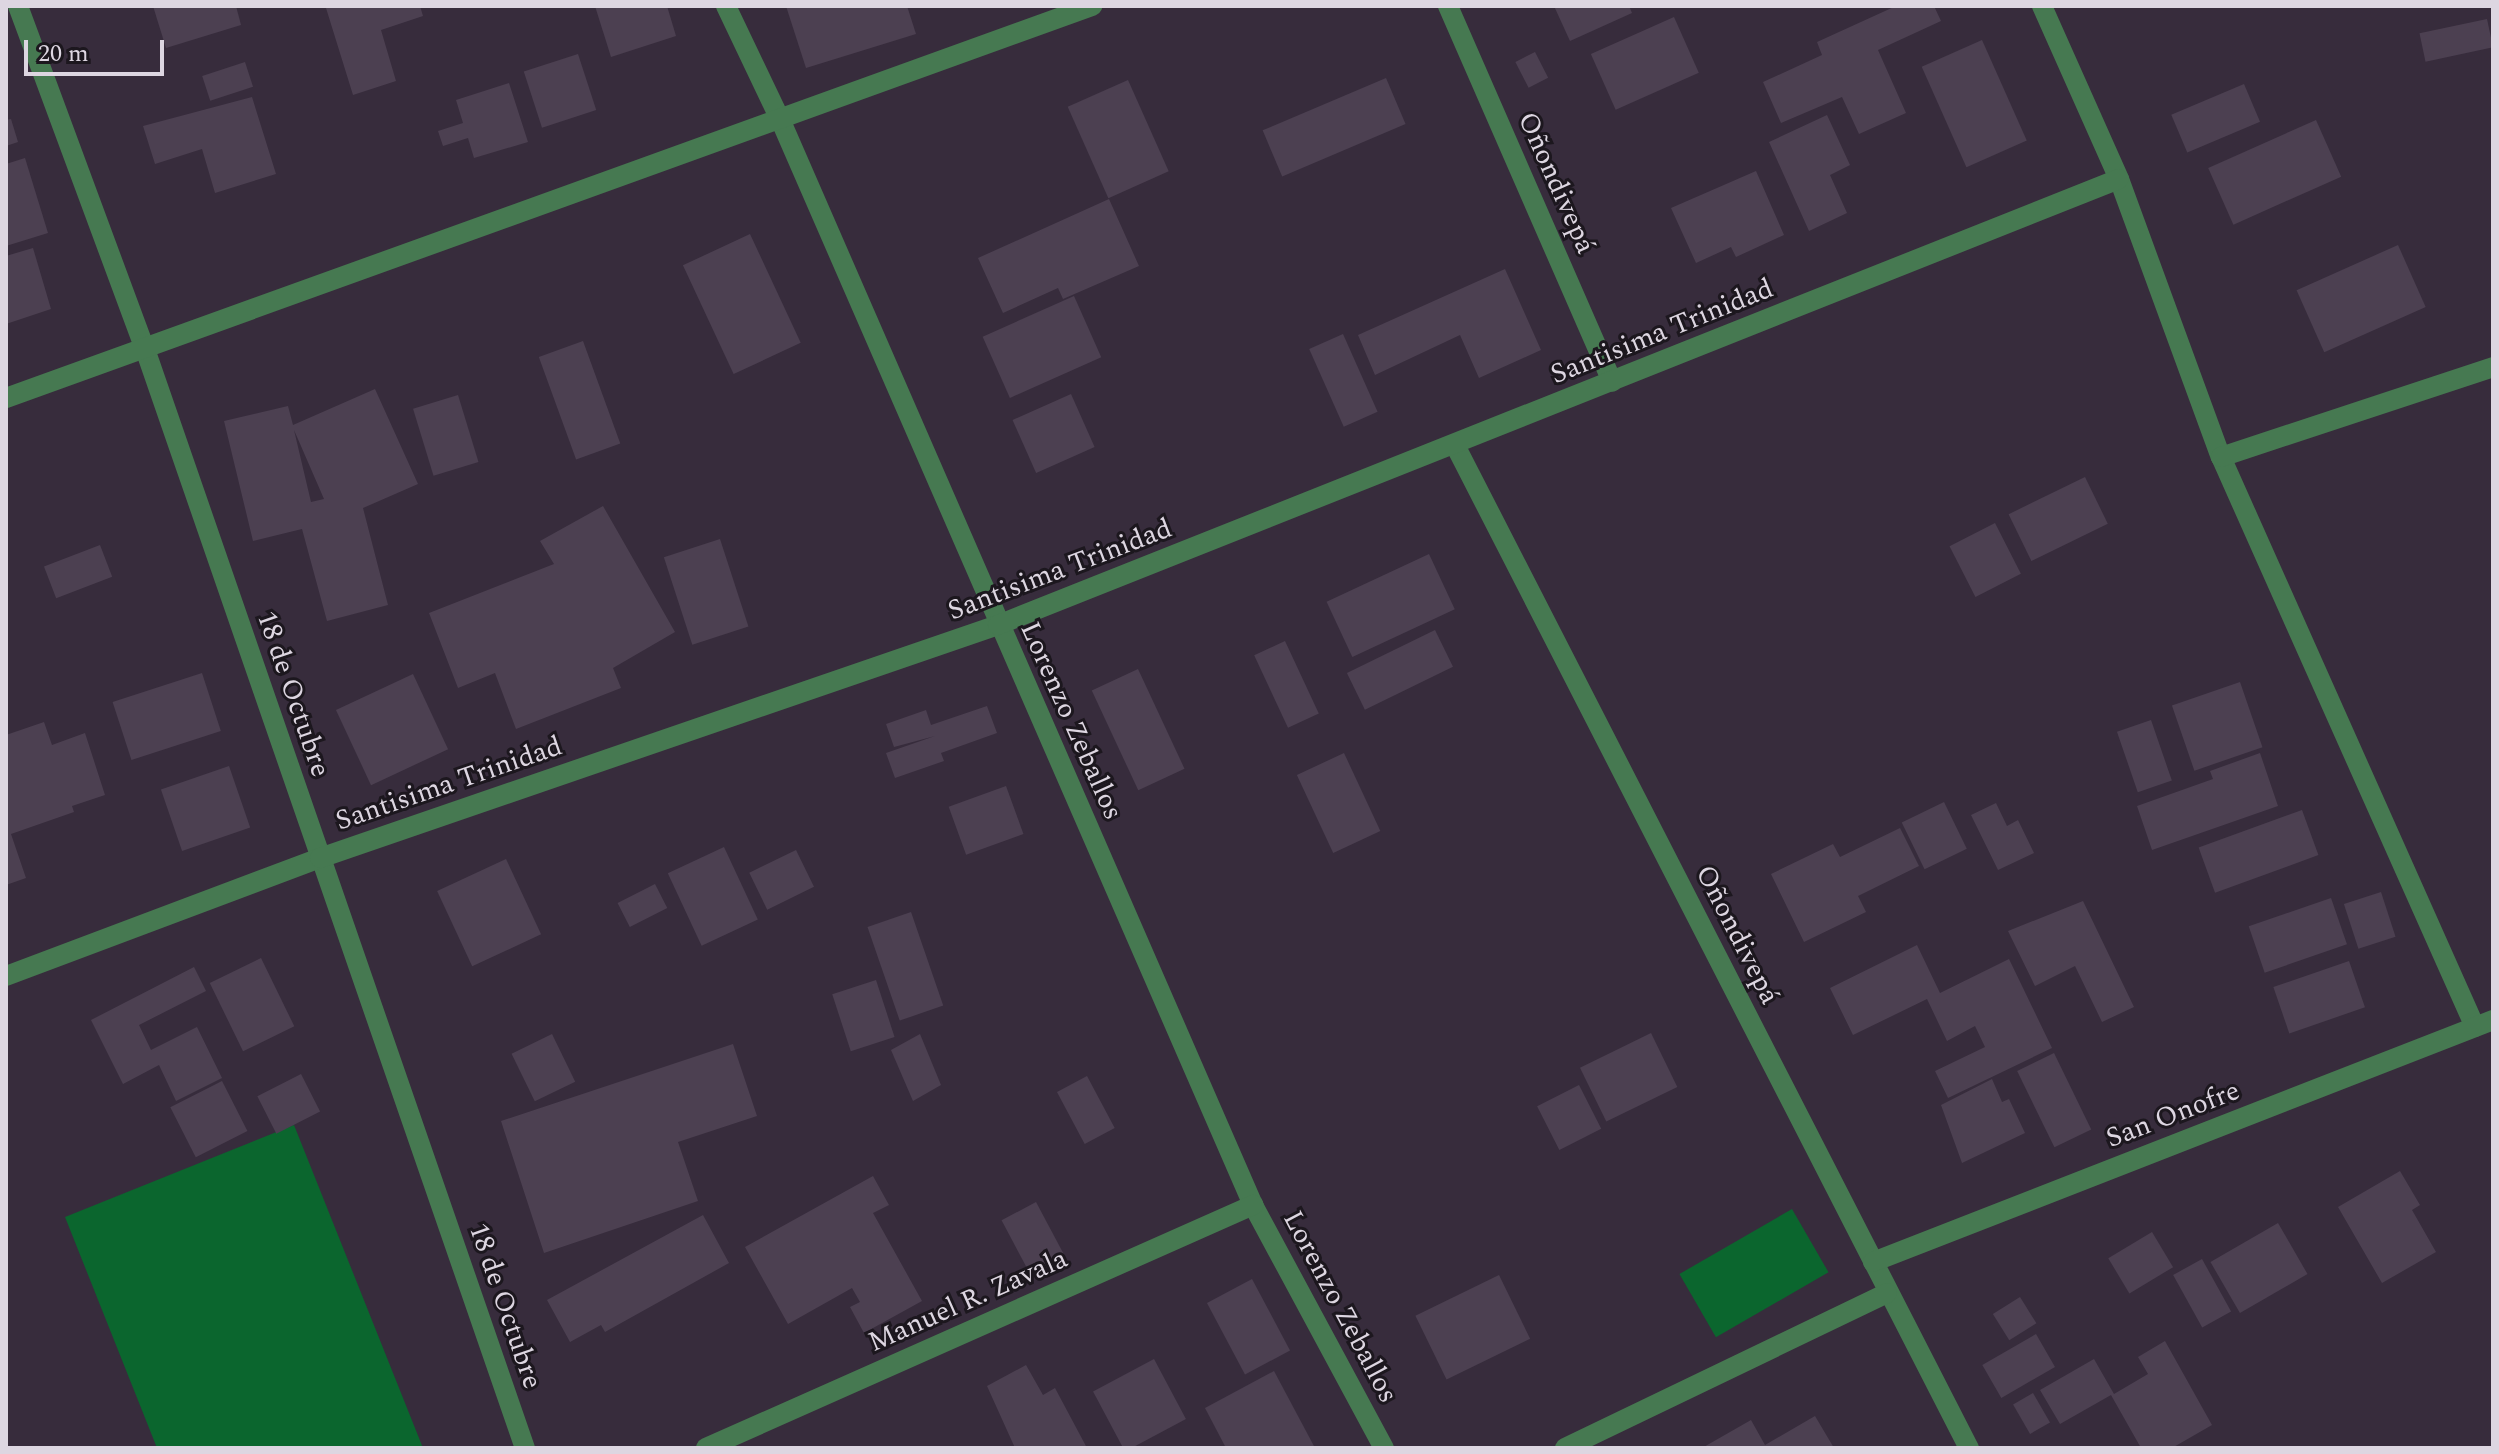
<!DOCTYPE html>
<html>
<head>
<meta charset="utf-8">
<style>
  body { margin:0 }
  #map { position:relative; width:2499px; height:1454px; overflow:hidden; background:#372c3c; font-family:Spectral,serif }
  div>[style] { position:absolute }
  .green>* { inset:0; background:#0b662e; transform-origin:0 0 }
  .building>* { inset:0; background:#4c4051; transform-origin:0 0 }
  .minor>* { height:20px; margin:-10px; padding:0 10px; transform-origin:10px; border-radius:10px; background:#467951 }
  span { translate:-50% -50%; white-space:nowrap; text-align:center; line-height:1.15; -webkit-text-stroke:6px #1c171e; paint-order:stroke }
  .street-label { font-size:28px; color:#ddd6e1 }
  .frame { position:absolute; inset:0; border:8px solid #ddd6e1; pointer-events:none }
  .scale { position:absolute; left:24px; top:40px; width:140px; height:36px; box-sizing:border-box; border:4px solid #ddd6e1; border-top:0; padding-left:10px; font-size:24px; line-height:28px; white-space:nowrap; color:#ddd6e1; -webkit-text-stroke:6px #1c171e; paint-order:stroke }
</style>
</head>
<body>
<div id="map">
  <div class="green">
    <div style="clip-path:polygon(294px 1125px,423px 1448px,157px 1448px,65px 1217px)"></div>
    <div style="left:1792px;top:1209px;width:73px;height:130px;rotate:60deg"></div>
  </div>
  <div class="building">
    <div style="clip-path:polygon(153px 6px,236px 6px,241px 25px,166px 48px)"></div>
    <div style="clip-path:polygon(420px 6px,423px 16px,381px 30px,396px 81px,353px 95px,326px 8px)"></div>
    <div style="clip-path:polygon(595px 6px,667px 6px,676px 36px,611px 57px)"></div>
    <div style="clip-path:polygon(786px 6px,907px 6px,916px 34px,806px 68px)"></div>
    <div style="clip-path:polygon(1554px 6px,1629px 6px,1632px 13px,1570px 41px)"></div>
    <div style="clip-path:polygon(1896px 6px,1934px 6px,1941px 21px,1878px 50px,1906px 113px,1859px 134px,1842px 97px,1781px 123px,1763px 82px,1822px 55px,1817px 42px)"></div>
    <div style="left:1674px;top:17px;width:61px;height:91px;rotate:66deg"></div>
    <div style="left:2487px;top:19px;width:29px;height:69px;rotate:78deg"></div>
    <div style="left:1982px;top:40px;width:110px;height:66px;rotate:66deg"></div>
    <div style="left:1535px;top:52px;width:29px;height:22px;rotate:63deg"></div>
    <div style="left:578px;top:54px;width:59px;height:57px;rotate:72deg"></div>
    <div style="left:245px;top:62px;width:26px;height:45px;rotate:72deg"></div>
    <div style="left:1386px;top:78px;width:50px;height:134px;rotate:67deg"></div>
    <div style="left:1128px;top:80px;width:100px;height:66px;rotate:66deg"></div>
    <div style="clip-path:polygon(509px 83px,528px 142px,474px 158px,468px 138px,443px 146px,438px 131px,463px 123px,456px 100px)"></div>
    <div style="left:2244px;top:84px;width:41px;height:79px;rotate:67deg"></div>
    <div style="clip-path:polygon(252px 97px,276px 174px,215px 193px,202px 149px,155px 164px,143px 126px)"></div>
    <div style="clip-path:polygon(1827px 115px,1850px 165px,1830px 175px,1847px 213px,1809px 231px,1769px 142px)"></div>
    <div style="clip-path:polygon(11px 119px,18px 142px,6px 146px,6px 120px)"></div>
    <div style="left:2316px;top:120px;width:62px;height:118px;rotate:66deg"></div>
    <div style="clip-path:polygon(25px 158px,48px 233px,6px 246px,6px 164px)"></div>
    <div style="clip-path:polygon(1756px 171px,1784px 235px,1736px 257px,1731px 247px,1696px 263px,1671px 208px)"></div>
    <div style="clip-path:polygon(1109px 199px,1139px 266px,1063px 299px,1058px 288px,1003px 313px,978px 258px)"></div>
    <div style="left:750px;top:234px;width:120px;height:74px;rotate:65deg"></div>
    <div style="left:2398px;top:245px;width:68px;height:111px;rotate:66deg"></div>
    <div style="clip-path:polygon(33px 248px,51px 309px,6px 324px,6px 256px)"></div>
    <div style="clip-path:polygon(1505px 269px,1541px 350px,1479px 378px,1460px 335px,1375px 375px,1358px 335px)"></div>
    <div style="left:1074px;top:296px;width:67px;height:100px;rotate:66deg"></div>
    <div style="left:1343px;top:334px;width:85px;height:37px;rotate:66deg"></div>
    <div style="left:583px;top:341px;width:109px;height:47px;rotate:70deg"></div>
    <div style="clip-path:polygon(evenodd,375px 389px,418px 484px,363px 508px,388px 605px,327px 621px,302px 529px,253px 541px,224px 421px,288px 406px,293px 425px,375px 389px,294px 430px,324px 499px,311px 502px,294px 430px)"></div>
    <div style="left:1071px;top:394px;width:58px;height:64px;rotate:66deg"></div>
    <div style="left:458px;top:395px;width:70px;height:47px;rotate:73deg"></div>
    <div style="left:2085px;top:477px;width:52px;height:85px;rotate:64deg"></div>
    <div style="clip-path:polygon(603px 506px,675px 632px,613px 668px,621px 688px,516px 729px,495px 673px,458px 688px,429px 613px,554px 564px,540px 541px)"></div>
    <div style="left:1995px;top:523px;width:57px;height:51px;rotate:63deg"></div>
    <div style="left:720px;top:539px;width:92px;height:59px;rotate:72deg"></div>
    <div style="left:100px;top:545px;width:34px;height:60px;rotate:69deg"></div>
    <div style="left:1429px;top:554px;width:61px;height:113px;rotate:65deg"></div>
    <div style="left:1435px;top:630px;width:41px;height:98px;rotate:64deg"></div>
    <div style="left:1285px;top:641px;width:80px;height:34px;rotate:65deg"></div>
    <div style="left:1138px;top:669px;width:110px;height:51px;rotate:65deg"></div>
    <div style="left:202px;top:673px;width:61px;height:94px;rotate:72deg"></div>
    <div style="left:413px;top:674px;width:83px;height:85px;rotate:65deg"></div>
    <div style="left:2240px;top:682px;width:69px;height:72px;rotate:71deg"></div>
    <div style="clip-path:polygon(987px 706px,997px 733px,941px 753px,944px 761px,895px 778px,886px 753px,935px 736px,894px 747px,886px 724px,926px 710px,931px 725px)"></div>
    <div style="left:2151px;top:720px;width:64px;height:36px;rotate:71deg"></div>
    <div style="clip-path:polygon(44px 722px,52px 745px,85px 733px,105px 795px,72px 806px,74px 812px,11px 834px,26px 878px,6px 885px,6px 735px)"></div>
    <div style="left:1344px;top:753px;width:86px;height:52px;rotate:65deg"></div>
    <div style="clip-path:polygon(2260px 753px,2278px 806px,2152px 850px,2137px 806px,2213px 779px,2210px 771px)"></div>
    <div style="left:229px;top:766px;width:65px;height:72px;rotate:71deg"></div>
    <div style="left:1006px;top:786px;width:51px;height:61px;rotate:70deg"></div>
    <div style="left:1944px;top:802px;width:52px;height:47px;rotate:64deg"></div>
    <div style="clip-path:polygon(1996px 803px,2007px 826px,2018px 820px,2034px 853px,1998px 870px,1971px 815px)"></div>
    <div style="left:2302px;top:810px;width:48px;height:110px;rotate:70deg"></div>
    <div style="clip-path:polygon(1900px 828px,1919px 866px,1858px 896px,1866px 912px,1804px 942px,1771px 874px,1833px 844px,1840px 857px)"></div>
    <div style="left:724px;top:847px;width:80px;height:62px;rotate:65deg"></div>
    <div style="left:796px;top:850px;width:41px;height:52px;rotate:64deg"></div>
    <div style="left:506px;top:859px;width:83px;height:76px;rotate:65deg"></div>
    <div style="left:655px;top:884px;width:27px;height:42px;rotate:63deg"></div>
    <div style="left:2381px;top:892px;width:47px;height:39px;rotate:72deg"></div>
    <div style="left:2331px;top:898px;width:49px;height:87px;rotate:71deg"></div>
    <div style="clip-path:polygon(2083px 901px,2134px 1007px,2102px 1022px,2075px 966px,2035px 986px,2008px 931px)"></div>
    <div style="left:911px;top:912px;width:99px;height:46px;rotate:71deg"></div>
    <div style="clip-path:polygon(1917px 945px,1940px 993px,2009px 959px,2052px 1048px,1948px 1098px,1935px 1071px,1985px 1047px,1975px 1026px,1947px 1041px,1927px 999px,1853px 1035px,1830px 988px)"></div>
    <div style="left:261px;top:958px;width:76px;height:57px;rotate:64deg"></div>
    <div style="left:2349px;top:961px;width:49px;height:80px;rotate:71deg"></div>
    <div style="clip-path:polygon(194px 967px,206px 991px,139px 1025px,151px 1050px,197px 1027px,222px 1078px,176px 1101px,159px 1065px,123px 1084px,91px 1020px)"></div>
    <div style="left:876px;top:980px;width:60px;height:46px;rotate:72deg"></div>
    <div style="left:1651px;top:1033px;width:60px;height:79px;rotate:64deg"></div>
    <div style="left:552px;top:1034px;width:53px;height:45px;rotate:64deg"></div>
    <div style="clip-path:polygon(920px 1034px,941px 1085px,913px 1101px,891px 1050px)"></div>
    <div style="clip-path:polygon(733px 1044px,757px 1116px,678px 1142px,698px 1201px,544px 1253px,501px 1121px)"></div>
    <div style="left:2054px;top:1053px;width:85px;height:41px;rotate:64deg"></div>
    <div style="left:301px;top:1074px;width:42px;height:49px;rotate:63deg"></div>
    <div style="left:1087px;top:1076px;width:59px;height:34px;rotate:62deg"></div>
    <div style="clip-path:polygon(1992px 1079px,2002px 1102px,2009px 1099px,2025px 1133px,1962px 1163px,1941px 1105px)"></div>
    <div style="left:222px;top:1081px;width:56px;height:58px;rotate:63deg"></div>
    <div style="left:1579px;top:1085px;width:49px;height:47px;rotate:63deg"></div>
    <div style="clip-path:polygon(2400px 1171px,2420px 1205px,2412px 1210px,2436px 1252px,2382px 1283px,2338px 1207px)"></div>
    <div style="clip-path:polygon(873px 1176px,889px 1205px,873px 1213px,922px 1301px,864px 1333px,850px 1307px,860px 1302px,852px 1288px,788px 1324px,745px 1247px)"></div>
    <div style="left:1036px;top:1202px;width:59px;height:39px;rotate:62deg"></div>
    <div style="clip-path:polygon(703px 1215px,729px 1263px,605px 1332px,601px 1325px,570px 1342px,547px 1300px)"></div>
    <div style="left:2278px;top:1223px;width:59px;height:78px;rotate:60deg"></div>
    <div style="left:2152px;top:1232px;width:41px;height:51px;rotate:59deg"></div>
    <div style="left:2202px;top:1259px;width:60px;height:33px;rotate:61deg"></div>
    <div style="left:1499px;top:1275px;width:71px;height:93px;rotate:64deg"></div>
    <div style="left:1252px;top:1279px;width:81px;height:51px;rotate:62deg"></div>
    <div style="left:2020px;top:1297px;width:31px;height:32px;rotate:58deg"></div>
    <div style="left:2036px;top:1334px;width:38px;height:62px;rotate:60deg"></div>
    <div style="clip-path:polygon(2165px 1341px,2212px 1425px,2172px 1448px,2141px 1448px,2111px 1395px,2060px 1424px,2040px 1390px,2094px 1359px,2114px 1394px,2148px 1374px,2138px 1357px)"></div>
    <div style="left:1154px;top:1359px;width:68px;height:69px;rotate:62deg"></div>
    <div style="clip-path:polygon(1026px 1365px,1043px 1395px,1055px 1388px,1087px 1448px,1015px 1448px,987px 1386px)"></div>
    <div style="clip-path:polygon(1274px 1371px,1315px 1448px,1226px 1448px,1205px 1408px)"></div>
    <div style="left:2033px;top:1393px;width:34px;height:23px;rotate:60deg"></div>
    <div style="clip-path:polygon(1815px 1416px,1834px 1448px,1702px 1448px,1751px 1420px,1765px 1445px)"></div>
  </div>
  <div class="minor">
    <div style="left:18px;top:6px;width:366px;rotate:69.7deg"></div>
    <div style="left:145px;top:349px;width:1163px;rotate:70.93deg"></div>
    <div style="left:726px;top:6px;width:125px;rotate:64.5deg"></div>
    <div style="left:780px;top:119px;width:1185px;rotate:66.46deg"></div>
    <div style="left:1253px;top:1205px;width:276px;rotate:61.7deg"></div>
    <div style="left:1448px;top:6px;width:410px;rotate:66.4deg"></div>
    <div style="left:2042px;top:6px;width:189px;rotate:66deg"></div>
    <div style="left:2119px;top:179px;width:296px;rotate:69.9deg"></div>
    <div style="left:2221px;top:457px;width:624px;rotate:65.98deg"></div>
    <div style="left:6px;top:398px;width:1155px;rotate:-19.85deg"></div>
    <div style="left:1456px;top:447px;width:1125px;rotate:62.87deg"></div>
    <div style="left:2221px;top:457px;width:287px;rotate:-18.3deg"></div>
    <div style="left:6px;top:976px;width:335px;rotate:-20.6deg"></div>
    <div style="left:320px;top:858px;width:717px;rotate:-18.97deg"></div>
    <div style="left:998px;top:625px;width:1206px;rotate:-21.7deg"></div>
    <div style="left:1873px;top:1262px;width:666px;rotate:-21.32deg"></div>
    <div style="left:706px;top:1448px;width:599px;rotate:-23.95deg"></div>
    <div style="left:1565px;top:1448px;width:357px;rotate:-25.7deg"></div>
  </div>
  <div class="street-label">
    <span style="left:1556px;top:183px;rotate:66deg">Oñondivepá</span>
    <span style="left:1662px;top:332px;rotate:-22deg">Santisima Trinidad</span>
    <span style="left:1060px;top:570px;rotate:-21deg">Santisima Trinidad</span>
    <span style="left:293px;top:694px;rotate:71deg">18 de Octubre</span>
    <span style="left:1071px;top:721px;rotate:66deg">Lorenzo Zeballos</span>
    <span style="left:449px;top:784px;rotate:-19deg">Santisima Trinidad</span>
    <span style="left:1737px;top:935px;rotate:63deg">Oñondivepá</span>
    <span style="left:2173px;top:1115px;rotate:-21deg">San Onofre</span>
    <span style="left:968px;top:1301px;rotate:-24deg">Manuel R. Zavala</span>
    <span style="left:505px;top:1306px;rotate:71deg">18 de Octubre</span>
    <span style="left:1340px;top:1307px;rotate:62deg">Lorenzo Zeballos</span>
  </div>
  <div class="frame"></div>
  <div class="scale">20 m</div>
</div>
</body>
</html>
